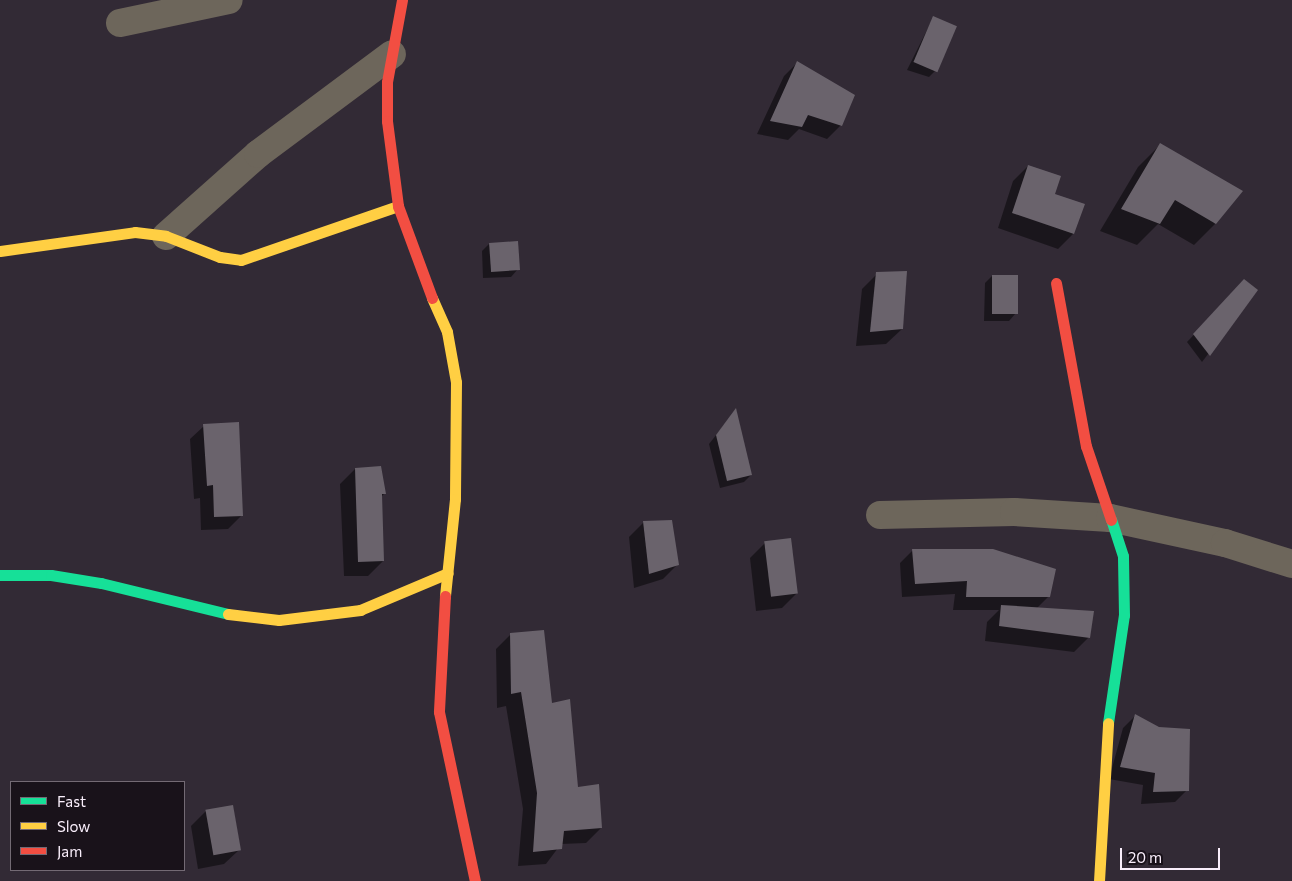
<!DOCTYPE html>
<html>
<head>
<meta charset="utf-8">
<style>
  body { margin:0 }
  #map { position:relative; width:1292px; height:881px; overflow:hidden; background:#322a35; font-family:Commissioner,sans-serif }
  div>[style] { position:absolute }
  .shadow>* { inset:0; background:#0007 }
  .building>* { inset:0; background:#6a636c; transform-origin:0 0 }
  .street>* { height:28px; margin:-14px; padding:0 14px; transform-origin:14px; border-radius:14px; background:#6d665b }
  .fast>* { height:11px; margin:-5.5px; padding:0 5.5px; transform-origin:5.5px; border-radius:5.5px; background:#16e098 }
  .slow>* { height:11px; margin:-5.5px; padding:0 5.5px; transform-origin:5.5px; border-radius:5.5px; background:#ffcf43 }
  .jam>* { height:11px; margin:-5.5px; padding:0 5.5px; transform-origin:5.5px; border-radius:5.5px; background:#f24e42 }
  span { translate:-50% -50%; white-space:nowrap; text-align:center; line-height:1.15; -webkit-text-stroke:5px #19121a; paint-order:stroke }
  .legend { position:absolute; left:10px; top:781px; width:175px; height:90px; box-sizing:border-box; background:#19121a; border:1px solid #736a74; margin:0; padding:6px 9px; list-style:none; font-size:15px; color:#f9eefb }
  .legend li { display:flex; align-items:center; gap:10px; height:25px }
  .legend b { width:25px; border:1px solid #736a74 }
  .scale { position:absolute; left:1120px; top:848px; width:100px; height:22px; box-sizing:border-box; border:2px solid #f9eefb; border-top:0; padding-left:6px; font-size:15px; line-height:18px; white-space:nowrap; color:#f9eefb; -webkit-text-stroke:4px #19121a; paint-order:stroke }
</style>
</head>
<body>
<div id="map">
  <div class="shadow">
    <div style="clip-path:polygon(933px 18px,936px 70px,929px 77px,907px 70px)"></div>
    <div style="clip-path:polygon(797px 63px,841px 125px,827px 139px,799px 129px,788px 140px,757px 134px,784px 76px)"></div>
    <div style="clip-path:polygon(1160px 145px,1215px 224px,1194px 245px,1158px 224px,1137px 245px,1100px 231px,1138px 167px)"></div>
    <div style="clip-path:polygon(1028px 166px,1054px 195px,1083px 205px,1073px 234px,1058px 249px,998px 228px,1013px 181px)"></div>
    <div style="clip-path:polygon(489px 244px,518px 269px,511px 277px,483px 278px,482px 251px)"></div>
    <div style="clip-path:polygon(877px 274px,902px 329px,886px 344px,856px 346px,862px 289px)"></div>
    <div style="clip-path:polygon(992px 276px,1016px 313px,1009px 321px,984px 321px,985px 283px)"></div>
    <div style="clip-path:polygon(1245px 281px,1256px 291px,1202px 362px,1187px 342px)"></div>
    <div style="clip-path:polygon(736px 410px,751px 475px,744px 482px,720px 488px,709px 444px)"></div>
    <div style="clip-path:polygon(204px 426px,242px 515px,228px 529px,201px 530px,200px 498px,194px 499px,190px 439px)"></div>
    <div style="clip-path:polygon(355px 469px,385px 493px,381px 497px,383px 561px,368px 576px,344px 576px,340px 484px)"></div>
    <div style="clip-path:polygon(644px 522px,678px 564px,663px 579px,634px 588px,629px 537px)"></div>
    <div style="clip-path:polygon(765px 543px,797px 593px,782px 608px,756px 611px,750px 558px)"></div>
    <div style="clip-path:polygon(913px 550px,1049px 596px,1036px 609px,1089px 637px,1074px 652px,985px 641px,987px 622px,999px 610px,953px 610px,955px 594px,902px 597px,900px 563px)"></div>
    <div style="clip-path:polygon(511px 634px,551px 704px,577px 789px,601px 828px,586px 843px,561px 844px,546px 864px,518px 866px,523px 809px,506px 706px,497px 708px,496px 649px)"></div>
    <div style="clip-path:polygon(1135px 716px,1187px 790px,1175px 802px,1141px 804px,1143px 785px,1109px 779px,1123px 728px)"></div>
    <div style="clip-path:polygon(206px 811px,239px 850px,224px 864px,198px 869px,191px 826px)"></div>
  </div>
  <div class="building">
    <div style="left:933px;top:16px;width:26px;height:50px;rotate:23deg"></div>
    <div style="clip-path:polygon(797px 61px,855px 95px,842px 126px,808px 115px,802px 127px,770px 121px)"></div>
    <div style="clip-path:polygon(1160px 143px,1243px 191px,1216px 224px,1175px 200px,1160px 224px,1121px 209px)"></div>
    <div style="clip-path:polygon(1028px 165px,1061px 176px,1055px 194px,1085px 204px,1074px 234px,1012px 213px)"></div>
    <div style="left:518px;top:241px;width:29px;height:29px;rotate:86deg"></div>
    <div style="clip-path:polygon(907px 271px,903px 329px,870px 332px,876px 272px)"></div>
    <div style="left:992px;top:275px;width:26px;height:39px"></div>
    <div style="clip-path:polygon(1244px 279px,1258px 290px,1210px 356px,1193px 334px)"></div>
    <div style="clip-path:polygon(736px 408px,752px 475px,727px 481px,716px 435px)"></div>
    <div style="clip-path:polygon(239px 422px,243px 516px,214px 517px,213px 485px,207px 486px,203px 424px)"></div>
    <div style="clip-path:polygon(381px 466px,386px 494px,382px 494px,384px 561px,358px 562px,355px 468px)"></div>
    <div style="clip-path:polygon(672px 520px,679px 565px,649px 574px,643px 521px)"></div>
    <div style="left:791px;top:538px;width:56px;height:27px;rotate:83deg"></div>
    <div style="clip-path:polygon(912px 549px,993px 549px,1056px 569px,1050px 597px,966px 597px,967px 581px,915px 584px)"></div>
    <div style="clip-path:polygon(1001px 605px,1094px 611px,1090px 638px,999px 626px)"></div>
    <div style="clip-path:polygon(544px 630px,552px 703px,570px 699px,578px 787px,599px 784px,602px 828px,564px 831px,562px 849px,533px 852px,537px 793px,521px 692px,511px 694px,510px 633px)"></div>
    <div style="clip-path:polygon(1135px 714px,1159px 727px,1190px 729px,1189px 791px,1153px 792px,1155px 773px,1120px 767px)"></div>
    <div style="left:233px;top:805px;width:46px;height:28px;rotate:80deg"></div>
  </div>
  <div class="street">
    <div style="left:120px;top:23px;width:111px;rotate:-11.9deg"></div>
    <div style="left:166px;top:236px;width:123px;rotate:-41.7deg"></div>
    <div style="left:258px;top:154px;width:167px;rotate:-36.7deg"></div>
    <div style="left:880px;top:515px;width:134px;rotate:-1.3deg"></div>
    <div style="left:1014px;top:512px;width:96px;rotate:3.6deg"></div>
    <div style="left:1110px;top:518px;width:118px;rotate:12.3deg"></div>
    <div style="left:1225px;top:543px;width:70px;rotate:17.4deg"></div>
  </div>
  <div class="fast">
    <div style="left:0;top:575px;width:51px"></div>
    <div style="left:51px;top:575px;width:51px;rotate:9.1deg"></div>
    <div style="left:101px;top:583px;width:131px;rotate:13.7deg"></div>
    <div style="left:1108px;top:723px;width:109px;rotate:-81.6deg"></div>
    <div style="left:1124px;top:615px;width:59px;rotate:-91deg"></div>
    <div style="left:1123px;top:556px;width:38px;rotate:-108deg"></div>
  </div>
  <div class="slow">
    <div style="left:0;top:251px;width:136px;rotate:-8deg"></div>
    <div style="left:135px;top:232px;width:31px;rotate:7deg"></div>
    <div style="left:166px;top:236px;width:58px;rotate:21.3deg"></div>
    <div style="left:220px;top:257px;width:21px;rotate:8deg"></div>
    <div style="left:241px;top:260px;width:166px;rotate:-19deg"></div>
    <div style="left:432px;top:298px;width:37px;rotate:66deg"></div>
    <div style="left:447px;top:332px;width:51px;rotate:79.8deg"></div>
    <div style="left:456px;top:382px;width:117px;rotate:90.5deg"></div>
    <div style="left:455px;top:499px;width:98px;rotate:95.9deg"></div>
    <div style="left:228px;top:614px;width:51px;rotate:6.7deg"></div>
    <div style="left:279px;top:620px;width:82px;rotate:-7deg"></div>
    <div style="left:360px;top:610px;width:95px;rotate:-22.8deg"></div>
    <div style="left:1099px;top:881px;width:158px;rotate:-86.7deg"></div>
  </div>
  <div class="jam">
    <div style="left:402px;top:0;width:83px;rotate:100.4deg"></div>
    <div style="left:387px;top:82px;width:39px;rotate:90deg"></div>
    <div style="left:387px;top:121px;width:86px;rotate:82.6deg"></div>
    <div style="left:398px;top:206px;width:98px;rotate:69.7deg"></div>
    <div style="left:1056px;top:283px;width:166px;rotate:79.6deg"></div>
    <div style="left:1086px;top:446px;width:78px;rotate:71.3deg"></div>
    <div style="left:445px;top:596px;width:116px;rotate:93deg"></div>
    <div style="left:439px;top:712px;width:173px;rotate:78deg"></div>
  </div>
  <ul class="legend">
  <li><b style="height:6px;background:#16e098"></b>Fast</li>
  <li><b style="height:6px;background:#ffcf43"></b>Slow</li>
  <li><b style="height:6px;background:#f24e42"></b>Jam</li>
  </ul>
  <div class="scale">20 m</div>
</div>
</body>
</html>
